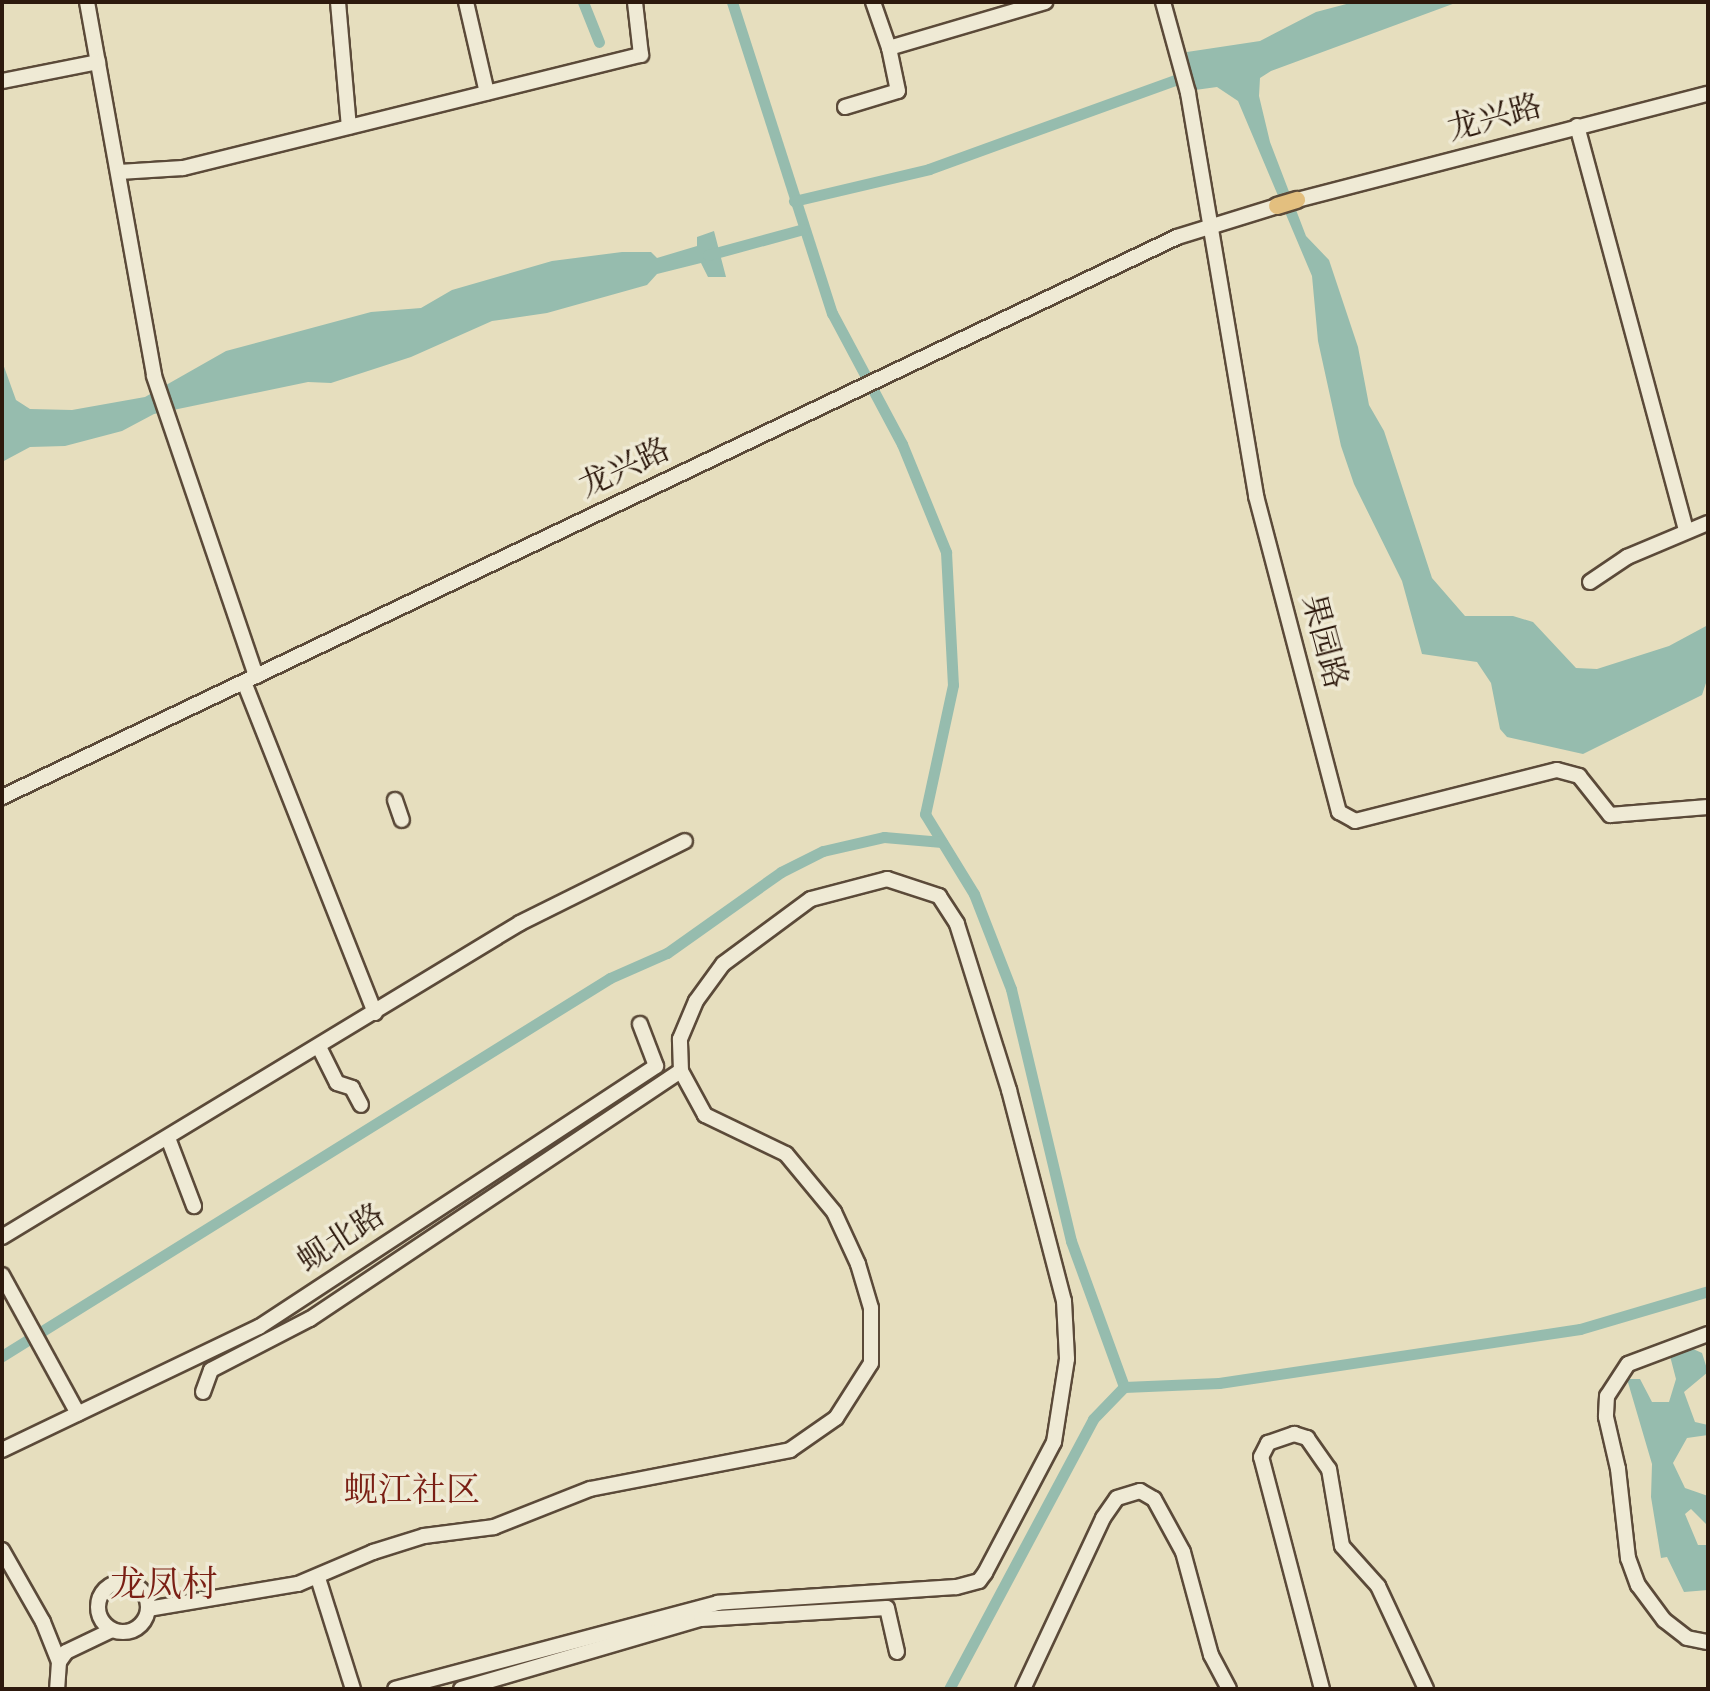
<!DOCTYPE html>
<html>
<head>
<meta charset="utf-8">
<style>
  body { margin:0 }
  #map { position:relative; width:1710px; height:1691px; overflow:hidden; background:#e6debe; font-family:"IM FELL DW Pica","Noto Serif SC",serif }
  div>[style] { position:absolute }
  .water>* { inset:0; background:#96bcae }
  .canal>* { height:11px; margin:-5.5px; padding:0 5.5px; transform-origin:5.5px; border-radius:5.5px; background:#96bcae }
  .roads { filter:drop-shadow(2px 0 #5b4a39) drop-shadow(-2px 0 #5b4a39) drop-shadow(0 2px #5b4a39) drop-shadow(0 -2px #5b4a39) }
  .minor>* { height:14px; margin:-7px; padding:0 7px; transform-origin:7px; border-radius:7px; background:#efead5 }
  .minor>.ring { margin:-7px; padding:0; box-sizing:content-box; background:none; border:14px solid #efead5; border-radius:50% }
  .major>* { height:16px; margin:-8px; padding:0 8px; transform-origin:8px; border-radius:8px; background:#e3bf7f }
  span { translate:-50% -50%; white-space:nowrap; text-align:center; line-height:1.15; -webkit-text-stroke:7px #efead5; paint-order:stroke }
  .street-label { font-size:32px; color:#2d190d }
  .neighbourhood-label { font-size:34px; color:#7a1f14 }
  .quarter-label { font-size:36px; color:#7a1f14 }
  .frame { position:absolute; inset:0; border:4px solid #2d190d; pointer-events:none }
</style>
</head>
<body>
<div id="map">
  <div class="water">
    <div style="clip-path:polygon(1354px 2px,1458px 2px,1271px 71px,1260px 78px,1259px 96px,1270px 142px,1306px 236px,1329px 260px,1358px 347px,1369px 405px,1384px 431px,1432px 578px,1465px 616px,1513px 616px,1533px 622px,1576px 668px,1597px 669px,1669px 646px,1708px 625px,1708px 677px,1702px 695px,1583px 754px,1507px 737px,1500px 729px,1491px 683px,1477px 662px,1422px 654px,1402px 581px,1354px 484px,1341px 446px,1318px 341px,1312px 276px,1238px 101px,1217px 87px,1195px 90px,1189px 75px,1187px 52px,1260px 41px,1316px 12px)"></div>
    <div style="clip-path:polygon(714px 231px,726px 277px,708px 277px,701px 263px,657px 274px,647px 285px,547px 313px,492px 321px,411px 357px,331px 383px,308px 382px,154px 414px,122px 431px,65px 446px,30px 447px,2px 462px,2px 361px,16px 400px,30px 409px,72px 410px,145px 397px,226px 351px,371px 312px,421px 308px,452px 290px,552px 261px,622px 252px,651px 252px,657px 258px,697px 246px,697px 237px)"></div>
    <div style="clip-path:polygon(1691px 1348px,1702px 1353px,1708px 1372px,1684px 1392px,1695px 1422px,1708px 1425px,1708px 1435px,1687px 1438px,1673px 1463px,1685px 1488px,1708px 1496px,1708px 1526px,1691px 1509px,1685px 1514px,1698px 1545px,1708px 1545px,1708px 1590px,1684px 1592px,1667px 1557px,1661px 1558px,1651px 1497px,1652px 1464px,1627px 1379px,1640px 1379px,1652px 1402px,1669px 1402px,1676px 1379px,1670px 1356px)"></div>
  </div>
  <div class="canal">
    <div style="left:583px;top:2px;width:43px;rotate:68.2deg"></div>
    <div style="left:732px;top:2px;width:327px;rotate:72.2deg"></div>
    <div style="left:832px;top:313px;width:149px;rotate:61.9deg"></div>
    <div style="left:902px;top:444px;width:117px;rotate:67.8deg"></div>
    <div style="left:946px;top:552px;width:133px;rotate:87deg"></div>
    <div style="left:953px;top:685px;width:132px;rotate:102.2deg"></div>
    <div style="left:925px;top:814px;width:94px;rotate:58.5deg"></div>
    <div style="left:974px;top:894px;width:102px;rotate:68.7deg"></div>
    <div style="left:1011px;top:989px;width:259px;rotate:76.6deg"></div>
    <div style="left:1071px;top:1241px;width:155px;rotate:70deg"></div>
    <div style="left:794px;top:201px;width:139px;rotate:-13.3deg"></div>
    <div style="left:929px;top:169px;width:276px;rotate:-19.9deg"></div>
    <div style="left:708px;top:255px;width:99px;rotate:-15.2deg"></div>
    <div style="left:2px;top:1356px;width:716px;rotate:-31.87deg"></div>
    <div style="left:610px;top:978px;width:62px;rotate:-23.7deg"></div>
    <div style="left:667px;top:953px;width:140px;rotate:-35.4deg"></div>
    <div style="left:781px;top:872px;width:47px;rotate:-26.6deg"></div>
    <div style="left:823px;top:851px;width:63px;rotate:-12.9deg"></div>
    <div style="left:884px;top:837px;width:58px;rotate:4.9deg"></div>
    <div style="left:949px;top:1689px;width:306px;rotate:-61.9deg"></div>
    <div style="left:1093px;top:1419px;width:45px;rotate:-45.9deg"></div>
    <div style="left:1124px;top:1387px;width:95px;rotate:-2.4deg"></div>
    <div style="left:1219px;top:1383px;width:365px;rotate:-8.5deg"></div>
    <div style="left:1580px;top:1329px;width:134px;rotate:-16.5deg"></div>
  </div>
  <div class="roads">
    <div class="minor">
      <div style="left:87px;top:2px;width:380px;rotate:79.8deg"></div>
      <div style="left:154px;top:376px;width:317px;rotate:71.2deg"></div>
      <div style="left:338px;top:2px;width:125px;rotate:85deg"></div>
      <div style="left:466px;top:2px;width:93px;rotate:77deg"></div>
      <div style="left:873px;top:2px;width:49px;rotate:70.8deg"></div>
      <div style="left:889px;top:48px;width:163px;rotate:-16.4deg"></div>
      <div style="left:1163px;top:2px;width:94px;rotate:74.6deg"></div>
      <div style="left:1188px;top:93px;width:409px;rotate:80.4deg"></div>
      <div style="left:1256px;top:496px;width:327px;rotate:75.3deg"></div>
      <div style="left:1339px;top:812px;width:18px;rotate:29deg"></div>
      <div style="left:1355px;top:821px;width:208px;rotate:-14.2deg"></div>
      <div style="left:1557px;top:770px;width:23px;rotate:15deg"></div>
      <div style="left:1579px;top:776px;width:50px;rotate:51.5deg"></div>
      <div style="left:1610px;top:815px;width:98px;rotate:-4.7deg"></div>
      <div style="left:2px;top:81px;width:98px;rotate:-11.2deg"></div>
      <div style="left:845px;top:107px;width:55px;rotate:-16.8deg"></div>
      <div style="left:898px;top:91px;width:44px;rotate:-101.8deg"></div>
      <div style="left:1577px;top:126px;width:419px;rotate:74.9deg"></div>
      <div style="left:119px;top:172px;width:64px;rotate:-3.6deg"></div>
      <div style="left:183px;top:168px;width:472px;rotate:-13.9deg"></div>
      <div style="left:641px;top:55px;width:53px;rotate:-96.5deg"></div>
      <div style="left:1297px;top:200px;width:424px;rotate:-14.5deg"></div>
      <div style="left:1590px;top:582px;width:45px;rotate:-34deg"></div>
      <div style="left:1627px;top:557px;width:88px;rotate:-22.8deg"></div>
      <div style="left:244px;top:682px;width:356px;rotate:68.4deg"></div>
      <div style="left:2px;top:797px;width:1302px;rotate:-25.48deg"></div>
      <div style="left:1177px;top:237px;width:105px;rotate:-17.2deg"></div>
      <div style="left:395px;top:800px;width:21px;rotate:71deg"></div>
      <div style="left:319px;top:1047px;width:40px;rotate:63.4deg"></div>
      <div style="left:337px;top:1083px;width:16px;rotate:18deg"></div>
      <div style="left:352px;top:1088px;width:19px;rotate:62deg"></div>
      <div style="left:168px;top:1138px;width:73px;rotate:69.1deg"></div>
      <div style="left:2px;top:1237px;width:606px;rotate:-31.22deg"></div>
      <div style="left:520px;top:923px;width:184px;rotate:-26.4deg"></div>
      <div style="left:2px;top:1275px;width:158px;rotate:61.3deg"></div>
      <div style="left:1708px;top:1334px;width:85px;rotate:159.4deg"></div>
      <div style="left:1628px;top:1364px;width:38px;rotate:123deg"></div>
      <div style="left:1607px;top:1396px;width:21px;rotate:93deg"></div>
      <div style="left:1606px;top:1417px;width:53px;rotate:77deg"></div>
      <div style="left:1618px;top:1469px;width:90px;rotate:83.6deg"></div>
      <div style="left:1628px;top:1558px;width:29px;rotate:70deg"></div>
      <div style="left:1638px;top:1585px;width:44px;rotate:53.4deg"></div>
      <div style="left:1664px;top:1620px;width:29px;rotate:38deg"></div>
      <div style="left:1687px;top:1638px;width:21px;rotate:11deg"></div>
      <div style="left:203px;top:1392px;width:23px;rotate:-70deg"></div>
      <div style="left:211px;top:1370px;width:111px;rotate:-27.3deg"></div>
      <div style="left:310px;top:1319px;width:446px;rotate:-33.8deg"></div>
      <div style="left:2px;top:1450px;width:285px;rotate:-25.6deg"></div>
      <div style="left:259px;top:1327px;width:475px;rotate:-33.3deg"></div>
      <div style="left:656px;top:1066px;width:45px;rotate:-110.9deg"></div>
      <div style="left:2px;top:1550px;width:83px;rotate:60.3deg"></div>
      <div style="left:43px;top:1622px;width:43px;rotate:68.2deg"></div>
      <div style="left:59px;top:1662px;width:27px;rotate:94deg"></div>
      <div style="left:318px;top:1578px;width:116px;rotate:72.5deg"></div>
      <div class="ring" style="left:98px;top:1582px;width:36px;height:36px"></div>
      <div style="left:148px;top:1609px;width:152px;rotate:-9.5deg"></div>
      <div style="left:298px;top:1584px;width:82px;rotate:-23.1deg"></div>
      <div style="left:373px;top:1552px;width:53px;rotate:-17.4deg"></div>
      <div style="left:424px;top:1536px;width:71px;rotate:-7.3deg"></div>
      <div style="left:494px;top:1527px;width:103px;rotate:-21.6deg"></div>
      <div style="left:590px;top:1489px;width:204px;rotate:-11deg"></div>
      <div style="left:790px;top:1450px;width:56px;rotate:-34.8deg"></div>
      <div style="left:836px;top:1418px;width:65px;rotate:-57.5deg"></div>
      <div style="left:871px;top:1363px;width:55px;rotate:-90deg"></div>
      <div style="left:871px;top:1308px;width:46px;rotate:-106.5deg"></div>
      <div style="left:858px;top:1264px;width:57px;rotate:-114.8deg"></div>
      <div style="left:834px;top:1212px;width:75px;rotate:-129.6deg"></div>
      <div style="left:786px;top:1154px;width:90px;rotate:-154.3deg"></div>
      <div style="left:705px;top:1115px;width:50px;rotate:-118.6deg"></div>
      <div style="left:681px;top:1071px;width:32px;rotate:-92deg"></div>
      <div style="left:680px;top:1039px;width:41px;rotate:-67.2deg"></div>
      <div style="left:696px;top:1001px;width:46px;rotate:-53.9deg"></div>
      <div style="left:723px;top:964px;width:109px;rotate:-36.5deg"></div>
      <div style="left:811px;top:899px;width:79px;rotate:-14.7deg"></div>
      <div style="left:887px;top:879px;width:55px;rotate:18.1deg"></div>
      <div style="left:939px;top:896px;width:33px;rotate:57deg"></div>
      <div style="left:957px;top:924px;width:174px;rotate:72.6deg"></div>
      <div style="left:1009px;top:1090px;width:218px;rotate:75.4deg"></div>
      <div style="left:1064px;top:1301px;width:58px;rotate:87deg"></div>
      <div style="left:1067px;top:1359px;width:84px;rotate:98.9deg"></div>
      <div style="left:1054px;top:1442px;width:148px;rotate:117.8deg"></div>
      <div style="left:985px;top:1573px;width:10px;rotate:127deg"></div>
      <div style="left:979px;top:1581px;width:24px;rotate:165deg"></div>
      <div style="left:956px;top:1587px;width:239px;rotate:176.2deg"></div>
      <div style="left:718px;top:1603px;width:334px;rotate:165.1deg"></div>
      <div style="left:59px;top:1662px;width:12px;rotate:-55deg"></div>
      <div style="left:66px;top:1652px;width:51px;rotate:-25.6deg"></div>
      <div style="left:461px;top:1689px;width:250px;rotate:-16.3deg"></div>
      <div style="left:701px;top:1619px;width:186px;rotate:-3.4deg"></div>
      <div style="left:887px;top:1608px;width:45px;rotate:77.2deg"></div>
      <div style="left:1023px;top:1689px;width:189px;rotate:-64.9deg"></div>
      <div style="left:1103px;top:1518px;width:24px;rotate:-55deg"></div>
      <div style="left:1117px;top:1498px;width:24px;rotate:-17deg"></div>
      <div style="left:1140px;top:1491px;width:16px;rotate:30deg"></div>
      <div style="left:1154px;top:1499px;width:60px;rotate:61.3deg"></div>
      <div style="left:1183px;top:1552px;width:107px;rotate:74.8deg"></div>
      <div style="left:1211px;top:1655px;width:38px;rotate:62deg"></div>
      <div style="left:1322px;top:1689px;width:240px;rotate:-104.7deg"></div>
      <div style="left:1261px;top:1457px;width:16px;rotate:-63deg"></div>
      <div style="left:1268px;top:1443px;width:28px;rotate:-19deg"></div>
      <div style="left:1294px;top:1434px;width:14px;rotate:17deg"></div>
      <div style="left:1307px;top:1438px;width:38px;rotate:55deg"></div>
      <div style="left:1329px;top:1469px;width:78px;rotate:80.4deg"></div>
      <div style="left:1342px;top:1546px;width:54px;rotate:48deg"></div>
      <div style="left:1378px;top:1586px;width:114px;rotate:65deg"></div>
    </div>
    <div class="major">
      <div style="left:1277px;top:206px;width:21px;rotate:-17deg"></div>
    </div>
  </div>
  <div class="street-label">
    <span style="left:1495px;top:119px;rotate:-15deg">龙兴路</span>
    <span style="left:625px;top:469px;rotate:-25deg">龙兴路</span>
    <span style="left:1323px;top:642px;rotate:75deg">果园路</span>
    <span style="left:342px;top:1239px;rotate:-33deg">蚬北路</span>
  </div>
  <div class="neighbourhood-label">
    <span style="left:412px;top:1492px">蚬江社区</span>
  </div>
  <div class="quarter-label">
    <span style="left:164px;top:1586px">龙凤村</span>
  </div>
  <div class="frame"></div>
</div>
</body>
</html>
